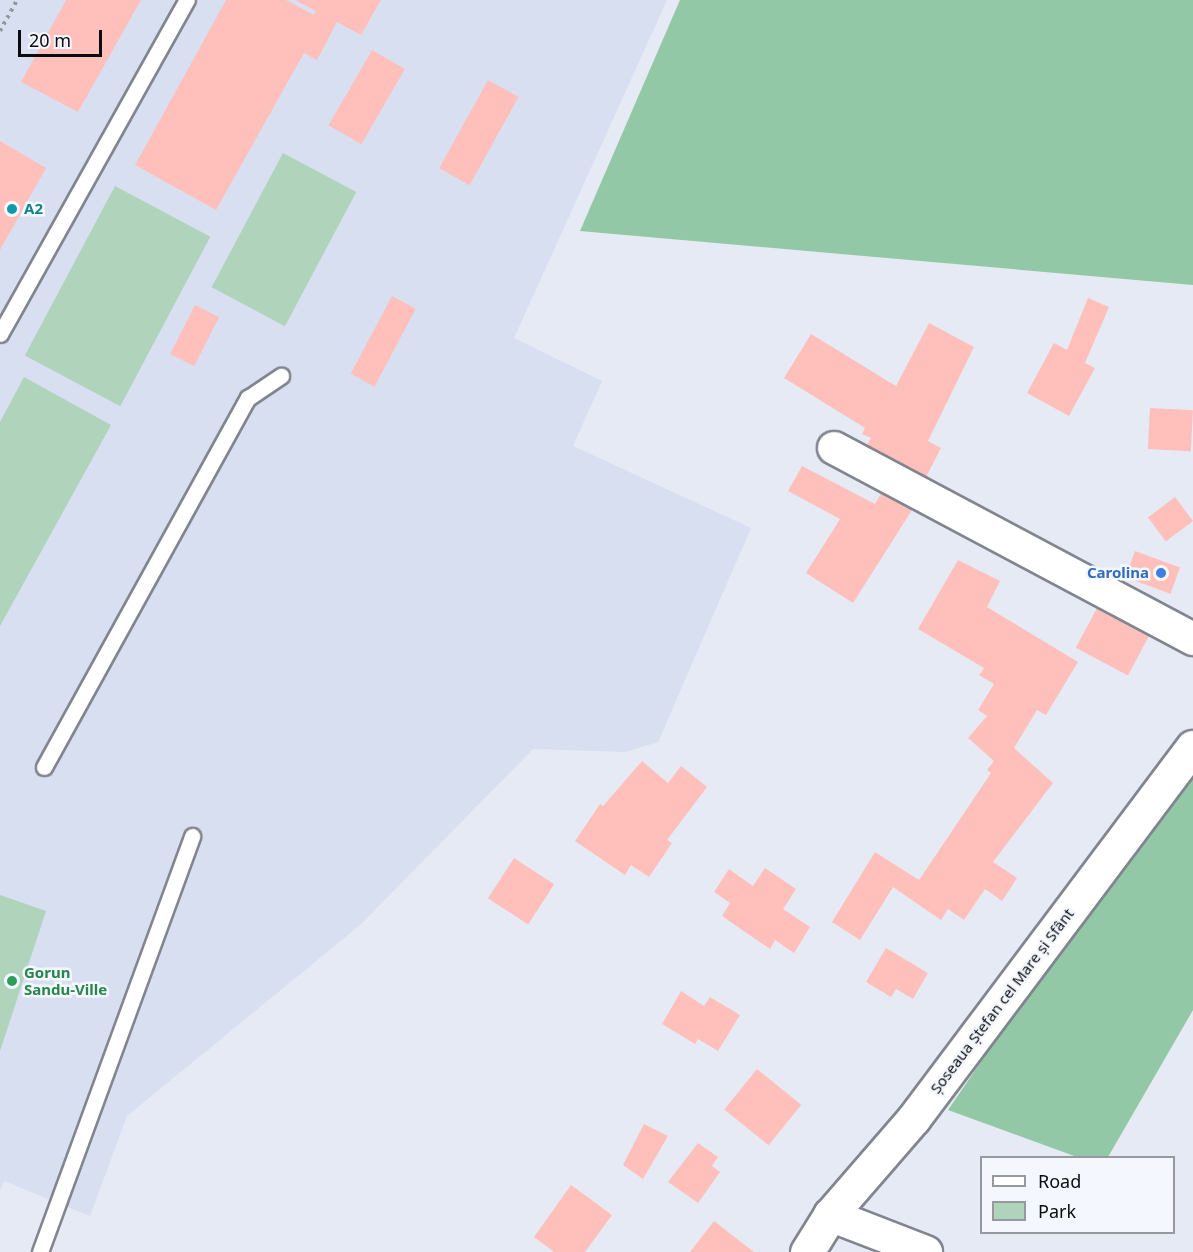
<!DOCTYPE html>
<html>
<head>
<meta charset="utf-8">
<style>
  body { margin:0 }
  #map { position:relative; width:1193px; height:1252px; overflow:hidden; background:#e5eaf4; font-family:"Noto Sans",sans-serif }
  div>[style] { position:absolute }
  .built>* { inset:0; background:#d7dff0 }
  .green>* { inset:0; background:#afd4bb; transform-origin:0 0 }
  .forest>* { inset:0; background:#93c8a6 }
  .building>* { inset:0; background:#ffc0bc; transform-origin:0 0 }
  .path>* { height:4px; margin-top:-2px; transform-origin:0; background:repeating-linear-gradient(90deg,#94989f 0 3px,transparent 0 7.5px) }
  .roads { filter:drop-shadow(2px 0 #81858e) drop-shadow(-2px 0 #81858e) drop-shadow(0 2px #81858e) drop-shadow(0 -2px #81858e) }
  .lane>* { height:15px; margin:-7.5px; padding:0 7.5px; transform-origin:7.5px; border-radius:7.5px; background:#fff }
  .street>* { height:32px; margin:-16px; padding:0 16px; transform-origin:16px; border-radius:16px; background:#fff }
  .secondary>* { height:33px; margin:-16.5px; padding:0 16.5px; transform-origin:16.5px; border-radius:16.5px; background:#fff }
  .dots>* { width:16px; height:16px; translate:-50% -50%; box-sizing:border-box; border:3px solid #f4f7fd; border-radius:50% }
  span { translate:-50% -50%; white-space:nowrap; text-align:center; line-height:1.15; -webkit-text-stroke:5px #f4f7fd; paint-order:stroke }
  .culture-label { font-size:15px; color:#0d838f; font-weight:700 }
  .left { translate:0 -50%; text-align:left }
  .shop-label { font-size:15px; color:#366cbe; font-weight:700 }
  .right { translate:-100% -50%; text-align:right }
  .leisure-label { font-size:15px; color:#27864d; font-weight:700 }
  .street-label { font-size:15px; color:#0a0c0f }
  .legend { position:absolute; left:980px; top:1156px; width:195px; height:78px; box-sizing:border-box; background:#f4f7fd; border:2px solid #96999e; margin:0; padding:8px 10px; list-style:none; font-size:18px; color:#0a0c0f }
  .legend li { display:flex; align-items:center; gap:12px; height:30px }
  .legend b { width:30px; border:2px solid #96999e }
  .scale { position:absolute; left:18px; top:30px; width:84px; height:27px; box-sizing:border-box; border:3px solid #0a0c0f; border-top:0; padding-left:8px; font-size:18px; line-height:21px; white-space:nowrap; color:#0a0c0f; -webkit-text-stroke:4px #f4f7fd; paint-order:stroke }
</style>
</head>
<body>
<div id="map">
  <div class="built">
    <div style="clip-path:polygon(0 0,667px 0,514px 338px,602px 381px,573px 446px,751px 528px,658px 742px,625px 752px,533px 749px,360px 925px,127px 1116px,90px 1216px,4px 1181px,0 1191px)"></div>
  </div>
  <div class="green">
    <div style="left:283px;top:153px;width:83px;height:152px;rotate:28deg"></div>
    <div style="left:115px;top:186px;width:108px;height:192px;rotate:28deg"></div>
    <div style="clip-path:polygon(24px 377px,111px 425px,0 626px,0 422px)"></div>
    <div style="clip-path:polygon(0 895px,46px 911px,0 1051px)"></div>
  </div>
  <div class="forest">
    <div style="clip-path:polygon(680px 0,1193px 0,1193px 285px,580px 231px)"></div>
    <div style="clip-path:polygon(1193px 751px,1193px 1010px,1108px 1157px,1077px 1157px,948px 1110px)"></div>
  </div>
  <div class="building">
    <div style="clip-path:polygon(66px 0,141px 0,78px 112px,21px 82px)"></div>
    <div style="clip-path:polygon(226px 0,286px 0,314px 15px,316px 11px,295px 0,381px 0,361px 35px,337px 22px,317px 60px,304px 53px,216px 210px,135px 165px)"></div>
    <div style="left:372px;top:50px;width:38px;height:87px;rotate:30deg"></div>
    <div style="left:488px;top:80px;width:35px;height:101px;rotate:29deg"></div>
    <div style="clip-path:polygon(0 141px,46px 168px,0 250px)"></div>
    <div style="left:392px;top:296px;width:27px;height:88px;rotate:28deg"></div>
    <div style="clip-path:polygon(1088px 298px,1109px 307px,1085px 363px,1095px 368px,1069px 416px,1027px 393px,1054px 343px,1067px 350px)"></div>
    <div style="left:195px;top:305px;width:27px;height:55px;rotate:27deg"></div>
    <div style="clip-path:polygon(929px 323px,974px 347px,928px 441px,941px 448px,926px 477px,867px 445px,871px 438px,862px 434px,865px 428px,784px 378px,811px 334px,896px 386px)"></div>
    <div style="left:1150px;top:408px;width:43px;height:41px;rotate:3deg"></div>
    <div style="clip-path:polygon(802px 466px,875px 504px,881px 494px,912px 510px,853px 603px,806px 573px,840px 519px,788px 491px)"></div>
    <div style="left:1175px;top:497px;width:30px;height:34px;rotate:53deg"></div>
    <div style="left:1135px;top:551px;width:48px;height:28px;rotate:20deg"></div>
    <div style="clip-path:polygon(958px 560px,1000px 581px,987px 607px,1078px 662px,1046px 715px,1037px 710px,1014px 748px,1053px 783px,993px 862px,1017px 878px,1002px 901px,985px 889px,964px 920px,948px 909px,941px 920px,893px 887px,860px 940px,832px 922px,875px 852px,919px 880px,991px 773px,987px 770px,994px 761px,968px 738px,987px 716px,978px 710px,994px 684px,979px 675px,984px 668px,918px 629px)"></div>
    <div style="left:1097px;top:608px;width:59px;height:45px;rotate:28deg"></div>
    <div style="clip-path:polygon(642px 761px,668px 783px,681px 766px,707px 787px,667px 840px,672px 843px,649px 877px,631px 865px,625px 875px,575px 841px,600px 804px,603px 806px)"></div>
    <div style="left:514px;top:858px;width:48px;height:48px;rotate:33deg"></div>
    <div style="clip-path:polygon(765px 868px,796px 889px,783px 909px,810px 927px,794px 953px,775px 940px,770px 949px,722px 916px,730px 903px,714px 892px,729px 869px,753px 886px)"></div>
    <div style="clip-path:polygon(886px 948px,928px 973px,913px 999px,896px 989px,891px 997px,866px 982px)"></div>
    <div style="clip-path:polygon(681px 991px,704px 1006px,710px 997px,740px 1015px,718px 1051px,698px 1039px,695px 1044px,662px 1024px)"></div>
    <div style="left:757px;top:1069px;width:57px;height:52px;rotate:39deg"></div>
    <div style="clip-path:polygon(644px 1124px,668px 1136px,643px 1179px,623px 1165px)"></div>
    <div style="clip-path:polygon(698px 1143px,718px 1157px,712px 1166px,720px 1172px,698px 1203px,668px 1182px)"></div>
    <div style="clip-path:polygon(571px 1185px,612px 1215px,585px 1252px,554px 1252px,534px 1237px)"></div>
    <div style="clip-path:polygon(714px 1221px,754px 1252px,690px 1252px)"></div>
  </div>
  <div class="path">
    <div style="left:0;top:31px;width:35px;rotate:-61deg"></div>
  </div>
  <div class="roads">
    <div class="lane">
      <div style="left:0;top:334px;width:383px;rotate:-60.8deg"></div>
      <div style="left:44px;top:767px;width:422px;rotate:-61.1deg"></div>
      <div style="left:248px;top:398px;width:40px;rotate:-34deg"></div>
      <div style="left:40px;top:1252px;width:443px;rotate:-69.9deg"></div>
    </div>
    <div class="street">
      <div style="left:834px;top:448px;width:407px;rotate:28deg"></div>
      <div style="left:830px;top:1215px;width:103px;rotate:21.1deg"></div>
    </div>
    <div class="secondary">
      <div style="left:807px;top:1252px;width:44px;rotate:-58.1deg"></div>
      <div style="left:830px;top:1215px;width:128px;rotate:-49.1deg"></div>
      <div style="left:914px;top:1118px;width:464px;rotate:-53.1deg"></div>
    </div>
  </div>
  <div class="dots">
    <div style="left:12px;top:209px;background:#0f9aa8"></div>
    <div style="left:1161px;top:573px;background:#3f7fe0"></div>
    <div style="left:12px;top:981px;background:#2e9e5b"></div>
  </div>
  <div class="culture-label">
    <span class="left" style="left:24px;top:209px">A2</span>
  </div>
  <div class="shop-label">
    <span class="right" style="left:1149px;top:573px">Carolina</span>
  </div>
  <div class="leisure-label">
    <span class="left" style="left:24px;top:981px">Gorun<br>Sandu-Ville</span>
  </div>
  <div class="street-label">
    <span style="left:1002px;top:1001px;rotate:-53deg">Șoseaua Ștefan cel Mare și Sfânt</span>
  </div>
  <ul class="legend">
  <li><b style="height:8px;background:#fff"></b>Road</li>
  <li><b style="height:16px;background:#afd4bb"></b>Park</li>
  </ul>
  <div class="scale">20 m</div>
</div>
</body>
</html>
